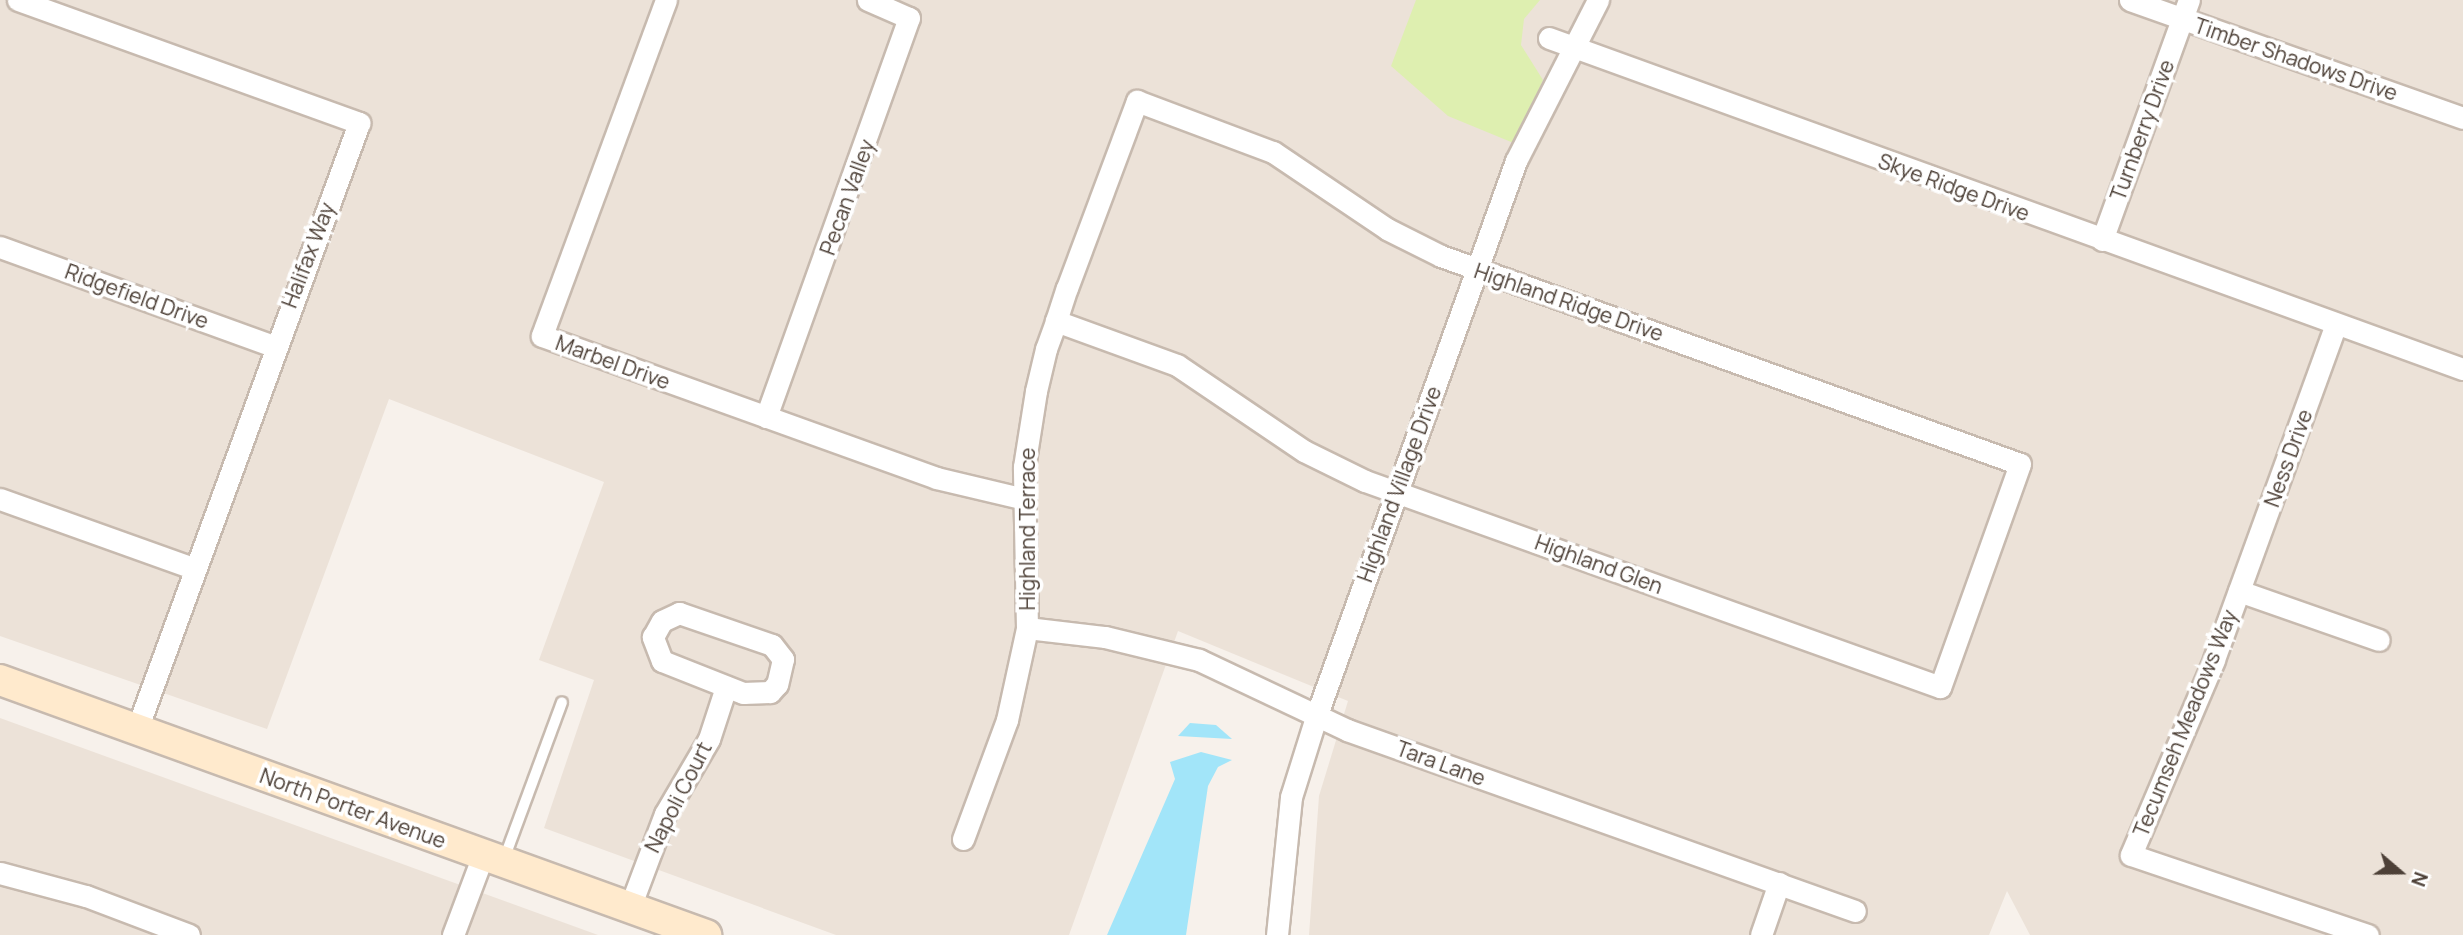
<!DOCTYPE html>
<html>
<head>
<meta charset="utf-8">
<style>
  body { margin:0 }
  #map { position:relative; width:2463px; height:935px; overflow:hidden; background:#f7f1eb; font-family:Manrope,sans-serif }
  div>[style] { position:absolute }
  .residential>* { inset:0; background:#ece2d8 }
  .green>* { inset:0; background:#deefb0 }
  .water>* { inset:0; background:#a2e5f9 }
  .roads { filter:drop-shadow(2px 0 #c7baaf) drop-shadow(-2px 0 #c7baaf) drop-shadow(0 2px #c7baaf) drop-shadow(0 -2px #c7baaf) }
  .service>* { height:10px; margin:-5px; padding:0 5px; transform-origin:5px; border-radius:5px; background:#fff }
  .minor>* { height:21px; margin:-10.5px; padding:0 10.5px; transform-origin:10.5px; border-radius:10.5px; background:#fff }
  .secondary>* { height:30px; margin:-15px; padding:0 15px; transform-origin:15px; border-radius:15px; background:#ffeacd }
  span { translate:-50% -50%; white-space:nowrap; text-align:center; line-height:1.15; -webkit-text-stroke:7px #fff; paint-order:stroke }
  .street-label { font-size:21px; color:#4d4037 }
  .north { position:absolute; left:2365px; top:837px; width:70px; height:70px; -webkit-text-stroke:5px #fff; paint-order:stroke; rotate:110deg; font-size:19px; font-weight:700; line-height:28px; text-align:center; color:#4d4037 }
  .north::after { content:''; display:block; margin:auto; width:24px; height:32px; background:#4d4037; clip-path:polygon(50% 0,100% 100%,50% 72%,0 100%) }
</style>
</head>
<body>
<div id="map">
  <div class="residential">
    <div style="clip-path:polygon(0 0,2463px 0,2463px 935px,2030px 935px,2007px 891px,1989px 935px,1309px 935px,1319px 796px,1348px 701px,1178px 631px,1069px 935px,836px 935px,544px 828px,594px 680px,539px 660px,604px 482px,389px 399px,267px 729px,0 636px)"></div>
    <div style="clip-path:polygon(0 718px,598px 935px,0 935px)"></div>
  </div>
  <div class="green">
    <div style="clip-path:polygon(1416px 0,1540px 0,1524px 19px,1521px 45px,1543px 80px,1516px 144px,1448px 116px,1391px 66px)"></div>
  </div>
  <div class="water">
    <div style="clip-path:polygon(1190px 723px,1216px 725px,1232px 739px,1178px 736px)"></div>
    <div style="clip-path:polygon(1201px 752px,1232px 760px,1218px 767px,1208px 786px,1186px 935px,1107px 935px,1175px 779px,1170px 762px)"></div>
  </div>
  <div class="roads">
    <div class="service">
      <div style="left:504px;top:859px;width:167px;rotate:-69.7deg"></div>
    </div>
    <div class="minor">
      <div style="left:18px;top:0;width:363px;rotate:19.8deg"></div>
      <div style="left:359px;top:123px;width:645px;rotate:110.12deg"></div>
      <div style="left:666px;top:0;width:358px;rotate:110.3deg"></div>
      <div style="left:542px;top:336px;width:419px;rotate:19.8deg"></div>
      <div style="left:936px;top:478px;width:91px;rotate:13.3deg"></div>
      <div style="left:2130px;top:0;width:353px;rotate:19.5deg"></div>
      <div style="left:1549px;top:38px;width:972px;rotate:19.91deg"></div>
      <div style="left:2102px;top:240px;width:255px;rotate:-70.1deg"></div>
      <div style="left:0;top:247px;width:290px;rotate:19.9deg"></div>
      <div style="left:2336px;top:324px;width:357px;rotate:110deg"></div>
      <div style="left:2214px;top:660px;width:212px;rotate:113.1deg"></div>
      <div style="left:2131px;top:855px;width:250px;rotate:18.7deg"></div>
      <div style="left:766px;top:417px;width:424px;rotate:-70.3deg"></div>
      <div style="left:909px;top:18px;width:45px;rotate:-156.3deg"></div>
      <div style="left:0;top:499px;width:205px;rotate:19.7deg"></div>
      <div style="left:2239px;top:591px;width:148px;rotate:19.3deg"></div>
      <div style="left:679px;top:613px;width:98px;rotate:19deg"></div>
      <div style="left:772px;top:645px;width:18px;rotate:52deg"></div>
      <div style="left:783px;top:659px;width:26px;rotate:103deg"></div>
      <div style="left:777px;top:684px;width:11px;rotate:131deg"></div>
      <div style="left:770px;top:692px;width:27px;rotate:178deg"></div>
      <div style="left:743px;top:693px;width:87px;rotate:-158.4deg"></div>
      <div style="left:662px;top:661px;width:26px;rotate:-111deg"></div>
      <div style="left:653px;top:637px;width:18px;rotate:-61deg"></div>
      <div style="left:662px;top:621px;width:19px;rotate:-25deg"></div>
      <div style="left:1027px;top:628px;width:79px;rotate:6.6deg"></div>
      <div style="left:1105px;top:637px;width:97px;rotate:13.7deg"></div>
      <div style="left:1199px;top:660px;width:164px;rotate:25.3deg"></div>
      <div style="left:1347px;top:730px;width:539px;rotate:19.61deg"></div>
      <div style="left:963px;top:839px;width:127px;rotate:-69.7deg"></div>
      <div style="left:1007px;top:720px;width:94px;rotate:-77.7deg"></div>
      <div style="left:1027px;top:628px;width:161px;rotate:-91.1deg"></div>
      <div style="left:1024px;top:467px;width:77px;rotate:-81deg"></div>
      <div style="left:1036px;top:391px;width:43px;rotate:-76.6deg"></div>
      <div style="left:1046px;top:349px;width:30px;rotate:-70deg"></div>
      <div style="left:1056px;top:321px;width:35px;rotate:-72deg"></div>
      <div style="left:1067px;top:288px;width:200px;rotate:-69.5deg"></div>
      <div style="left:1137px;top:101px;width:145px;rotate:20.6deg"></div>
      <div style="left:1273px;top:152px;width:138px;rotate:34deg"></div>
      <div style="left:1387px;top:229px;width:60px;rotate:26.6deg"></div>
      <div style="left:1441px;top:256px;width:615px;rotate:19.76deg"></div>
      <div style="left:2020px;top:464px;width:237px;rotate:109.7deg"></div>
      <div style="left:1940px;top:687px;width:611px;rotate:-160.29deg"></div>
      <div style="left:1365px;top:481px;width:68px;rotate:-153.8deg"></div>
      <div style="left:1304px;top:451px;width:153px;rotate:-145.9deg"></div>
      <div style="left:1177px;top:365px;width:129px;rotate:-160deg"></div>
      <div style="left:0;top:873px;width:89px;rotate:15deg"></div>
      <div style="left:86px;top:896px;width:110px;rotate:20.7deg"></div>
      <div style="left:630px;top:907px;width:99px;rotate:-69.4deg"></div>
      <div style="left:665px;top:814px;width:87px;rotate:-59.6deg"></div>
      <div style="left:709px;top:739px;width:55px;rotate:-71.9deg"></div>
      <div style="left:453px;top:935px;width:85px;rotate:-69.4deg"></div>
      <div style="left:1277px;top:935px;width:139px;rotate:-84.2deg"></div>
      <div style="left:1291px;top:797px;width:84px;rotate:-72.6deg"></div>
      <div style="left:1316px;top:717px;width:591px;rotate:-70.22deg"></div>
      <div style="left:1516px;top:161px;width:181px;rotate:-63deg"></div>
      <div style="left:1761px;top:935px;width:55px;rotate:-70.9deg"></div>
    </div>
    <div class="secondary">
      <div style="left:0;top:680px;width:751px;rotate:19.86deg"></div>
    </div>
  </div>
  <div class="street-label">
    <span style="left:2296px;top:59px;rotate:19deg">Timber Shadows Drive</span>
    <span style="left:2142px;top:130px;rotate:-70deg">Turnberry Drive</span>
    <span style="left:1954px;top:187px;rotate:20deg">Skye Ridge Drive</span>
    <span style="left:847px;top:197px;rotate:-70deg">Pecan Valley</span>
    <span style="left:308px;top:255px;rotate:-69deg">Halifax Way</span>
    <span style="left:137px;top:296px;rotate:20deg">Ridgefield Drive</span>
    <span style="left:1569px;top:302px;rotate:19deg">Highland Ridge Drive</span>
    <span style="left:613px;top:362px;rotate:20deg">Marbel Drive</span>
    <span style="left:2288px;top:458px;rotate:-70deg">Ness Drive</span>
    <span style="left:1399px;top:484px;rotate:-70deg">Highland Village Drive</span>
    <span style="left:1027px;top:529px;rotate:-90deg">Highland Terrace</span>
    <span style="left:1599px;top:564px;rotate:20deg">Highland Glen</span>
    <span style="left:2185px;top:723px;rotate:-68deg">Tecumseh Meadows Way</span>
    <span style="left:1441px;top:763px;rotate:20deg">Tara Lane</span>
    <span style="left:678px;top:797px;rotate:-63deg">Napoli Court</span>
    <span style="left:353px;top:808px;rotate:20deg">North Porter Avenue</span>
  </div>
  <div class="north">N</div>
</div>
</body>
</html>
